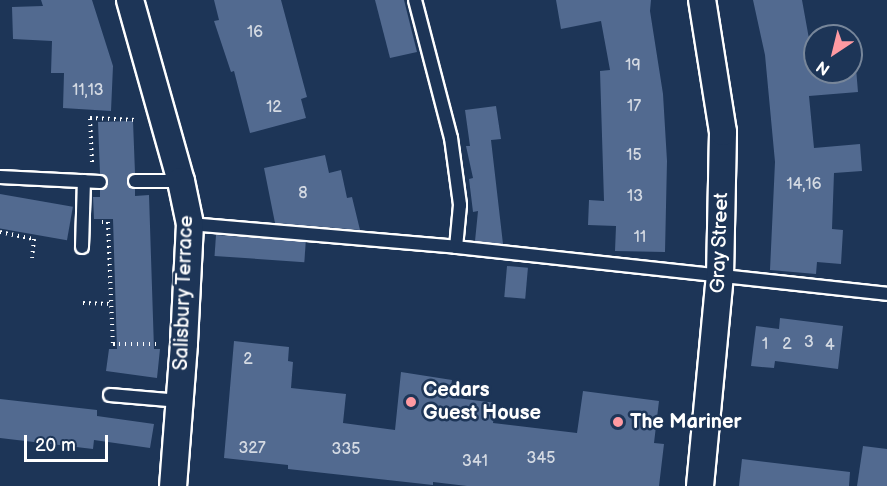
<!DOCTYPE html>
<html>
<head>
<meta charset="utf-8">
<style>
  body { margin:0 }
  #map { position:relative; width:887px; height:486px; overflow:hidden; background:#1d3557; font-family:"Balsamiq Sans",sans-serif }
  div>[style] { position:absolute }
  .building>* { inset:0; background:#526a90; transform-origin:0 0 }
  .path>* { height:4px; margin-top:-2px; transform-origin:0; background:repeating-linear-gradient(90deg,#fff 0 1.5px,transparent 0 6px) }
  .roads { filter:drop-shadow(2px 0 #fff) drop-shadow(-2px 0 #fff) drop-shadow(0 2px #fff) drop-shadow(0 -2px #fff) }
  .service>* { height:12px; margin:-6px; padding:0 6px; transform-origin:6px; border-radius:6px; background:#1d3557 }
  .minor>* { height:26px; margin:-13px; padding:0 13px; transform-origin:13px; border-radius:13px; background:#1d3557 }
  .dots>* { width:16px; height:16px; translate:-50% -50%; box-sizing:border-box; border:3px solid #1d3557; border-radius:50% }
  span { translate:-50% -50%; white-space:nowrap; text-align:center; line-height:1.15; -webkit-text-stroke:5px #1d3557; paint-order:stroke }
  .number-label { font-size:16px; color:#d4dae3 }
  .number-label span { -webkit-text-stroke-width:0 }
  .street-label { font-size:20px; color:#fff }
  .poi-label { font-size:20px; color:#fff; font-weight:700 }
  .left { translate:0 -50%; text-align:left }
  .north { position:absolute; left:803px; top:24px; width:60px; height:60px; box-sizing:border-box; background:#1d3557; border:2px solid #77869a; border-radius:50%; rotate:215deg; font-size:16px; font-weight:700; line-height:24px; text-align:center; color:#fff }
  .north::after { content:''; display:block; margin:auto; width:21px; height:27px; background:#ff9aa2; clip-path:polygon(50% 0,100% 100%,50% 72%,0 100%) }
  .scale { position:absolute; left:24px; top:435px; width:84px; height:27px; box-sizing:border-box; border:3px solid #fff; border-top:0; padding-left:8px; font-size:18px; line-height:21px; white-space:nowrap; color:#fff; -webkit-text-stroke:4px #1d3557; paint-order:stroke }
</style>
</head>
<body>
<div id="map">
  <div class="building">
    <div style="clip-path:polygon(41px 0,92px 0,113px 66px,111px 111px,63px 108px,64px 73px,51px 73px,52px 41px,13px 39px,12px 7px,43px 6px)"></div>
    <div style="clip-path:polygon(214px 0,281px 0,307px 97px,301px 99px,306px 118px,250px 133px,234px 71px,231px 72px,214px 21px,219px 20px)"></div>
    <div style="clip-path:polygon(375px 0,404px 0,417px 52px,390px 58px)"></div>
    <div style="clip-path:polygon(556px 0,651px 0,650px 11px,663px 94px,667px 161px,665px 252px,615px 251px,616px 226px,588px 225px,589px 200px,604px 201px,600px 71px,610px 70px,601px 21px,561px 29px)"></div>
    <div style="clip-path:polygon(753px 0,802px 0,815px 72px,851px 72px,851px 68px,856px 68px,858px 92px,809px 96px,814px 148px,860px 144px,862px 171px,834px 173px,832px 229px,843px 230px,841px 264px,817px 262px,816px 274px,770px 270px,775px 162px,765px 55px)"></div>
    <div style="clip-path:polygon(496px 106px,501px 139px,491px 140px,503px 244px,475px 241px,478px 211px,473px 212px,469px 179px,473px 178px,466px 146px,470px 146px,465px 110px)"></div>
    <div style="clip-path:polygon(133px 121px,135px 173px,128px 176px,127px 182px,130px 188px,135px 189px,135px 196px,149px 195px,154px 349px,160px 349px,157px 378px,106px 371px,109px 349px,117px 349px,113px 219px,94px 219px,93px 197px,100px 197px,100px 190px,107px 187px,108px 182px,105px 175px,100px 174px,98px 122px)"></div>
    <div style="clip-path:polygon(325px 155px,329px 173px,341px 170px,347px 198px,352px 197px,360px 230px,275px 223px,264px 168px)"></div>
    <div style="left:0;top:194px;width:74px;height:34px;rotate:10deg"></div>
    <div style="left:216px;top:235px;width:90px;height:21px;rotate:4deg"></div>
    <div style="left:507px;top:266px;width:21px;height:31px;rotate:5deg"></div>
    <div style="clip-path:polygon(780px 318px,843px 326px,838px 369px,775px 361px,774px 368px,751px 366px,756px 326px,779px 329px)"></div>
    <div style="clip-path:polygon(234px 341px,289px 347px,288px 361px,293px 362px,291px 388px,346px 394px,343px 423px,395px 430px,401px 372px,452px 380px,449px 397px,496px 403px,493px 423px,577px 433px,583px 391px,659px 401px,654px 443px,664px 444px,659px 486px,467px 486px,433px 482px,433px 485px,288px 469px,288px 465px,224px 458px)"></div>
    <div style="clip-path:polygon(0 399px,97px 410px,97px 416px,154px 424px,150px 448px,94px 440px,93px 449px,0 438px)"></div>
    <div style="clip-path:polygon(863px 446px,887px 449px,887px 486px,857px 486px)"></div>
    <div style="clip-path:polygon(742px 459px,850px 472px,849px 486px,739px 486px)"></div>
  </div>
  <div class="path">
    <div style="left:92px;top:162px;width:44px;rotate:-92.6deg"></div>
    <div style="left:90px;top:118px;width:47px;rotate:2.4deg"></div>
    <div style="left:102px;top:222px;width:6px"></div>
    <div style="left:108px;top:222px;width:122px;rotate:87.7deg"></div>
    <div style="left:113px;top:344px;width:44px"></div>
    <div style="left:0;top:232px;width:35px;rotate:12deg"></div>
    <div style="left:34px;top:239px;width:19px;rotate:96deg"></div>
    <div style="left:83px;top:303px;width:29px;rotate:2deg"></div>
  </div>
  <div class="roads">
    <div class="service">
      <div style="left:415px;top:0;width:143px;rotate:75.4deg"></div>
      <div style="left:451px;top:138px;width:68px;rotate:82.3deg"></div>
      <div style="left:460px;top:205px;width:42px;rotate:95.4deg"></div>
      <div style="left:0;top:177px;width:100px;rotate:2.9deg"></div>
      <div style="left:135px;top:181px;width:46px"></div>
      <div style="left:190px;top:224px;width:267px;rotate:4.9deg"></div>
      <div style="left:456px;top:247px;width:434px;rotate:6.2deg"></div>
      <div style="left:82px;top:247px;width:66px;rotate:-88.3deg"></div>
      <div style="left:110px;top:395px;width:70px;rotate:4.9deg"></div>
    </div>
    <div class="minor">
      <div style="left:130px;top:0;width:188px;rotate:74.3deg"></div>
      <div style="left:181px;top:181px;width:44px;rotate:78.2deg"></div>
      <div style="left:190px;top:224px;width:120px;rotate:92.9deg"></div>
      <div style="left:184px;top:344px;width:142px;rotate:94.4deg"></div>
      <div style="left:700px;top:486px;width:211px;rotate:-84.6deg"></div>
      <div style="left:720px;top:276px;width:144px;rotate:-88.8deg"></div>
      <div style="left:723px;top:132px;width:134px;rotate:-99deg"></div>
    </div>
  </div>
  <div class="dots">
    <div style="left:411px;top:402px;background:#ff9aa2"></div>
    <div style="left:618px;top:422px;background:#ff9aa2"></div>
  </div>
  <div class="number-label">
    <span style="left:255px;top:33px">16</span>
    <span style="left:633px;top:66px">19</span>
    <span style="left:88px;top:91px">11,13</span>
    <span style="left:634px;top:107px">17</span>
    <span style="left:274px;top:108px">12</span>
    <span style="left:634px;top:156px">15</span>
    <span style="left:804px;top:185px">14,16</span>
    <span style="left:303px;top:194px">8</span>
    <span style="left:635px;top:197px">13</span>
    <span style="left:640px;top:238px">11</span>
    <span style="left:809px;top:343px">3</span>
    <span style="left:765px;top:345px">1</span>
    <span style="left:787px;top:345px">2</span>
    <span style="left:830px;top:346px">4</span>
    <span style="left:248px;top:360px">2</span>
    <span style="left:252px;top:449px">327</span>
    <span style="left:346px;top:450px">335</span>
    <span style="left:541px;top:459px">345</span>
    <span style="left:475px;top:462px">341</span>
  </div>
  <div class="street-label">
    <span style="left:720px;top:243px;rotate:-88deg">Gray Street</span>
    <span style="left:184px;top:293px;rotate:-88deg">Salisbury Terrace</span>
  </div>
  <div class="poi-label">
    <span class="left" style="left:423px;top:402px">Cedars<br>Guest House</span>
    <span class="left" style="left:630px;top:422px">The Mariner</span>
  </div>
  <div class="north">N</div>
  <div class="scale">20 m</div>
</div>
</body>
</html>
